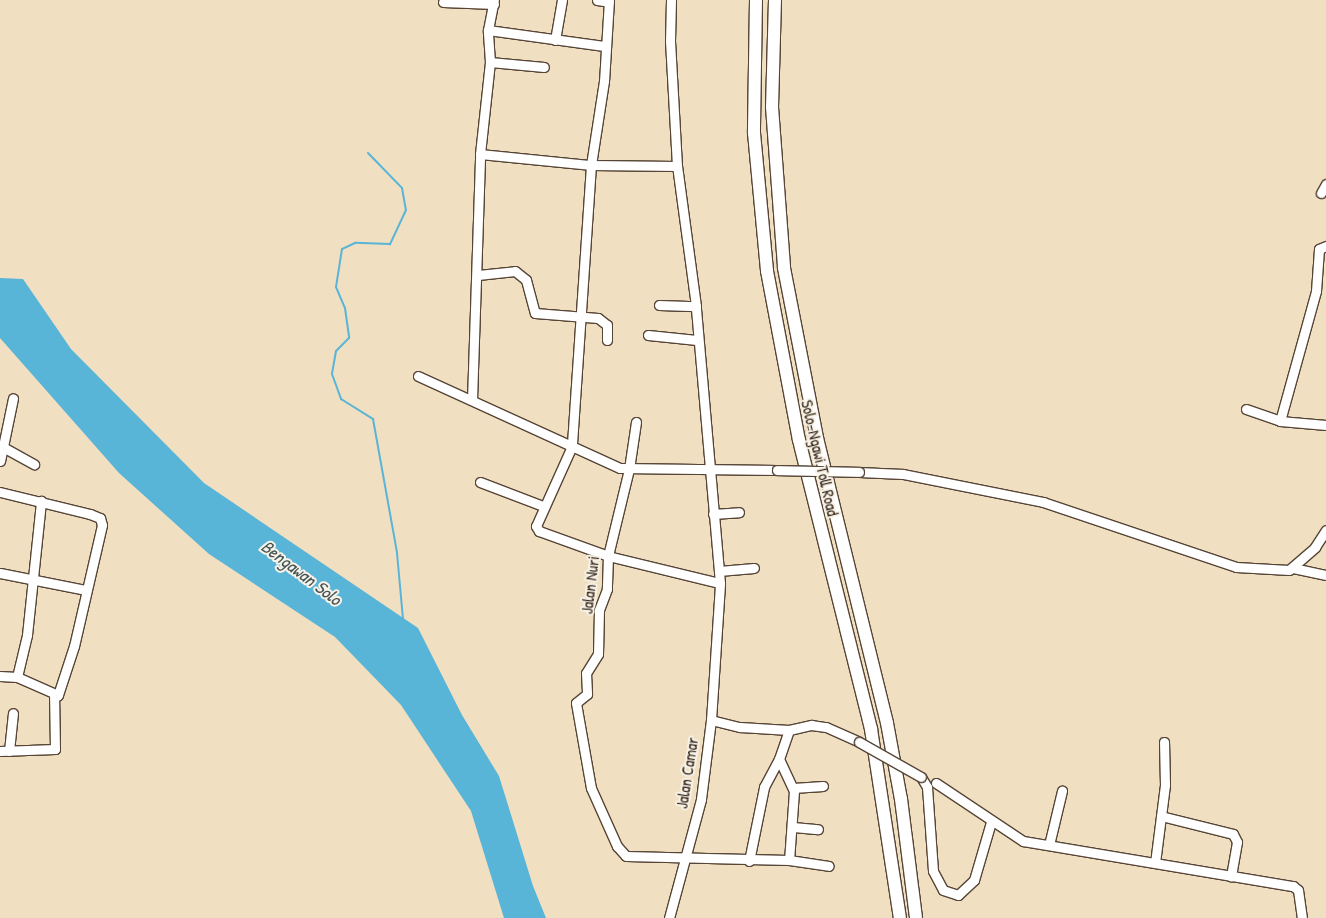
<!DOCTYPE html>
<html>
<head>
<meta charset="utf-8">
<style>
  body { margin:0 }
  #map { position:relative; width:1326px; height:918px; overflow:hidden; background:#f1dfc1; font-family:"Patrick Hand",sans-serif }
  div>[style] { position:absolute }
  .water>* { inset:0; background:#59b5d7 }
  .stream>* { height:2px; margin:-1px; padding:0 1px; transform-origin:1px; border-radius:1px; background:#59b5d7 }
  .roads { filter:drop-shadow(1px 0 #564536) drop-shadow(-1px 0 #564536) drop-shadow(0 1px #564536) drop-shadow(0 -1px #564536) }
  .minor>* { height:9px; margin:-4.5px; padding:0 4.5px; transform-origin:4.5px; border-radius:4.5px; background:#fff }
  .highway>* { height:12px; margin:-6px; padding:0 6px; transform-origin:6px; border-radius:6px; background:#fff }
  .bridges { filter:drop-shadow(1px 0 #564536) drop-shadow(-1px 0 #564536) drop-shadow(0 1px #564536) drop-shadow(0 -1px #564536) }
  .minor-bridge>* { height:9px; margin:-4.5px; padding:0 4.5px; transform-origin:4.5px; border-radius:4.5px; background:#fff }
  span { translate:-50% -50%; white-space:nowrap; text-align:center; line-height:1.15; -webkit-text-stroke:4px #f7f3e8; paint-order:stroke }
  .street-label { font-size:16px; color:#3b2a1e }
  .water-label { font-size:18px; color:#445456; font-style:italic }
</style>
</head>
<body>
<div id="map">
  <div class="water">
    <div style="clip-path:polygon(0 278px,23px 279px,71px 349px,204px 483px,418px 628px,462px 715px,499px 776px,533px 886px,546px 918px,504px 918px,471px 811px,401px 705px,335px 637px,209px 554px,119px 473px,0 338px)"></div>
  </div>
  <div class="stream">
    <div style="left:368px;top:153px;width:49px;rotate:45.8deg"></div>
    <div style="left:402px;top:188px;width:22px;rotate:80deg"></div>
    <div style="left:406px;top:210px;width:38px;rotate:115deg"></div>
    <div style="left:390px;top:244px;width:35px;rotate:-178deg"></div>
    <div style="left:355px;top:243px;width:14px;rotate:155deg"></div>
    <div style="left:342px;top:249px;width:38px;rotate:99deg"></div>
    <div style="left:336px;top:287px;width:23px;rotate:67deg"></div>
    <div style="left:345px;top:308px;width:30px;rotate:82deg"></div>
    <div style="left:349px;top:338px;width:18px;rotate:135deg"></div>
    <div style="left:336px;top:351px;width:23px;rotate:100deg"></div>
    <div style="left:332px;top:374px;width:27px;rotate:70deg"></div>
    <div style="left:341px;top:399px;width:38px;rotate:32deg"></div>
    <div style="left:373px;top:419px;width:136px;rotate:79.8deg"></div>
    <div style="left:397px;top:553px;width:66px;rotate:84.8deg"></div>
  </div>
  <div class="roads">
    <div class="minor">
      <div style="left:597px;top:0;width:12px;rotate:9deg"></div>
      <div style="left:609px;top:0;width:81px;rotate:93.5deg"></div>
      <div style="left:604px;top:81px;width:85px;rotate:98.8deg"></div>
      <div style="left:591px;top:165px;width:282px;rotate:93.9deg"></div>
      <div style="left:572px;top:446px;width:88px;rotate:114.2deg"></div>
      <div style="left:536px;top:526px;width:6px;rotate:59deg"></div>
      <div style="left:539px;top:531px;width:73px;rotate:19.9deg"></div>
      <div style="left:608px;top:556px;width:115px;rotate:13.6deg"></div>
      <div style="left:443px;top:2px;width:51px;rotate:2.2deg"></div>
      <div style="left:488px;top:30px;width:117px;rotate:7.9deg"></div>
      <div style="left:555px;top:40px;width:41px;rotate:-80.1deg"></div>
      <div style="left:490px;top:62px;width:54px;rotate:5.3deg"></div>
      <div style="left:480px;top:154px;width:112px;rotate:5.7deg"></div>
      <div style="left:591px;top:165px;width:86px;rotate:0.7deg"></div>
      <div style="left:1321px;top:193px;width:10px;rotate:-61deg"></div>
      <div style="left:478px;top:275px;width:37px;rotate:-6deg"></div>
      <div style="left:515px;top:271px;width:14px;rotate:39deg"></div>
      <div style="left:526px;top:280px;width:34px;rotate:75deg"></div>
      <div style="left:535px;top:313px;width:63px;rotate:4.5deg"></div>
      <div style="left:598px;top:318px;width:11px;rotate:38deg"></div>
      <div style="left:607px;top:325px;width:15px;rotate:90deg"></div>
      <div style="left:659px;top:305px;width:37px;rotate:2deg"></div>
      <div style="left:648px;top:335px;width:49px;rotate:5.8deg"></div>
      <div style="left:418px;top:376px;width:222px;rotate:24.5deg"></div>
      <div style="left:620px;top:468px;width:157px;rotate:0.7deg"></div>
      <div style="left:472px;top:400px;width:246px;rotate:-88.1deg"></div>
      <div style="left:480px;top:154px;width:93px;rotate:-83.8deg"></div>
      <div style="left:490px;top:62px;width:32px;rotate:-94deg"></div>
      <div style="left:488px;top:30px;width:31px;rotate:-79deg"></div>
      <div style="left:1246px;top:409px;width:36px;rotate:19deg"></div>
      <div style="left:1280px;top:421px;width:46px;rotate:5deg"></div>
      <div style="left:1280px;top:421px;width:135px;rotate:-74.5deg"></div>
      <div style="left:1316px;top:291px;width:42px;rotate:-85.9deg"></div>
      <div style="left:1319px;top:249px;width:8px;rotate:-23deg"></div>
      <div style="left:636px;top:422px;width:48px;rotate:98.5deg"></div>
      <div style="left:629px;top:469px;width:89px;rotate:103.6deg"></div>
      <div style="left:608px;top:556px;width:33px;rotate:92deg"></div>
      <div style="left:607px;top:589px;width:22px;rotate:111deg"></div>
      <div style="left:599px;top:610px;width:44px;rotate:91.3deg"></div>
      <div style="left:598px;top:654px;width:22px;rotate:122deg"></div>
      <div style="left:586px;top:673px;width:21px;rotate:87deg"></div>
      <div style="left:587px;top:694px;width:14px;rotate:141deg"></div>
      <div style="left:576px;top:703px;width:86px;rotate:80deg"></div>
      <div style="left:591px;top:788px;width:64px;rotate:65.9deg"></div>
      <div style="left:617px;top:846px;width:13px;rotate:48deg"></div>
      <div style="left:626px;top:856px;width:163px;rotate:1.4deg"></div>
      <div style="left:789px;top:860px;width:40px;rotate:8.5deg"></div>
      <div style="left:1px;top:446px;width:38px;rotate:29deg"></div>
      <div style="left:0;top:461px;width:64px;rotate:-78.3deg"></div>
      <div style="left:859px;top:472px;width:44px;rotate:2.6deg"></div>
      <div style="left:903px;top:474px;width:143px;rotate:11.3deg"></div>
      <div style="left:1043px;top:502px;width:204px;rotate:18.6deg"></div>
      <div style="left:1236px;top:567px;width:53px;rotate:3.2deg"></div>
      <div style="left:1289px;top:570px;width:35px;rotate:-41deg"></div>
      <div style="left:1315px;top:547px;width:20px;rotate:-57deg"></div>
      <div style="left:480px;top:482px;width:67px;rotate:20.9deg"></div>
      <div style="left:0;top:492px;width:93px;rotate:13.7deg"></div>
      <div style="left:90px;top:514px;width:11px;rotate:22deg"></div>
      <div style="left:100px;top:518px;width:7px;rotate:74deg"></div>
      <div style="left:102px;top:525px;width:124px;rotate:103deg"></div>
      <div style="left:74px;top:646px;width:52px;rotate:108.1deg"></div>
      <div style="left:58px;top:695px;width:45px;rotate:-156.3deg"></div>
      <div style="left:17px;top:677px;width:17px;rotate:-177deg"></div>
      <div style="left:713px;top:514px;width:26px;rotate:-4deg"></div>
      <div style="left:1293px;top:568px;width:34px;rotate:12deg"></div>
      <div style="left:719px;top:571px;width:35px;rotate:-5deg"></div>
      <div style="left:0;top:573px;width:88px;rotate:11.2deg"></div>
      <div style="left:17px;top:677px;width:43px;rotate:-76.6deg"></div>
      <div style="left:27px;top:635px;width:135px;rotate:-84deg"></div>
      <div style="left:711px;top:720px;width:30px;rotate:14deg"></div>
      <div style="left:740px;top:727px;width:49px;rotate:3.5deg"></div>
      <div style="left:789px;top:730px;width:23px;rotate:-13deg"></div>
      <div style="left:811px;top:725px;width:15px;rotate:8deg"></div>
      <div style="left:826px;top:727px;width:36px;rotate:24deg"></div>
      <div style="left:789px;top:730px;width:31px;rotate:109deg"></div>
      <div style="left:779px;top:759px;width:35px;rotate:65deg"></div>
      <div style="left:794px;top:791px;width:69px;rotate:94.1deg"></div>
      <div style="left:0;top:751px;width:55px;rotate:-2.1deg"></div>
      <div style="left:55px;top:749px;width:55px;rotate:-91deg"></div>
      <div style="left:9px;top:751px;width:38px;rotate:-84deg"></div>
      <div style="left:921px;top:777px;width:12px;rotate:59deg"></div>
      <div style="left:927px;top:787px;width:84px;rotate:85.9deg"></div>
      <div style="left:933px;top:871px;width:21px;rotate:62deg"></div>
      <div style="left:943px;top:890px;width:16px;rotate:18deg"></div>
      <div style="left:958px;top:895px;width:22px;rotate:-43deg"></div>
      <div style="left:974px;top:880px;width:60px;rotate:-73.7deg"></div>
      <div style="left:936px;top:783px;width:105px;rotate:33.7deg"></div>
      <div style="left:1023px;top:841px;width:274px;rotate:9.5deg"></div>
      <div style="left:1293px;top:886px;width:6px;rotate:39deg"></div>
      <div style="left:1298px;top:890px;width:28px;rotate:82deg"></div>
      <div style="left:793px;top:788px;width:30px;rotate:-4deg"></div>
      <div style="left:1161px;top:816px;width:74px;rotate:14deg"></div>
      <div style="left:1233px;top:834px;width:9px;rotate:63deg"></div>
      <div style="left:1237px;top:842px;width:35px;rotate:100deg"></div>
      <div style="left:793px;top:827px;width:25px;rotate:5deg"></div>
      <div style="left:1049px;top:845px;width:56px;rotate:-76.5deg"></div>
      <div style="left:749px;top:861px;width:76px;rotate:-78.5deg"></div>
      <div style="left:764px;top:787px;width:32px;rotate:-62deg"></div>
      <div style="left:1155px;top:863px;width:79px;rotate:-82.7deg"></div>
      <div style="left:1165px;top:785px;width:43px;rotate:-91.3deg"></div>
      <div style="left:669px;top:918px;width:123px;rotate:-74.9deg"></div>
      <div style="left:701px;top:799px;width:80px;rotate:-82.8deg"></div>
      <div style="left:711px;top:720px;width:137px;rotate:-86.2deg"></div>
      <div style="left:720px;top:583px;width:278px;rotate:-95deg"></div>
      <div style="left:696px;top:306px;width:141px;rotate:-97.7deg"></div>
      <div style="left:677px;top:166px;width:125px;rotate:-93.2deg"></div>
      <div style="left:670px;top:41px;width:41px;rotate:-88.6deg"></div>
    </div>
    <div class="highway">
      <div style="left:756px;top:0;width:133px;rotate:90.9deg"></div>
      <div style="left:754px;top:133px;width:139px;rotate:84.6deg"></div>
      <div style="left:767px;top:271px;width:172px;rotate:79.3deg"></div>
      <div style="left:799px;top:440px;width:298px;rotate:76deg"></div>
      <div style="left:871px;top:729px;width:191px;rotate:81.3deg"></div>
      <div style="left:775px;top:0;width:107px;rotate:91.6deg"></div>
      <div style="left:772px;top:107px;width:161px;rotate:85.7deg"></div>
      <div style="left:784px;top:268px;width:173px;rotate:79deg"></div>
      <div style="left:817px;top:438px;width:293px;rotate:76.2deg"></div>
      <div style="left:887px;top:723px;width:77px;rotate:79.6deg"></div>
      <div style="left:901px;top:799px;width:120px;rotate:82.8deg"></div>
    </div>
  </div>
  <div class="bridges">
    <div class="minor-bridge">
      <div style="left:777px;top:470px;width:82px;rotate:1.4deg"></div>
      <div style="left:859px;top:742px;width:71px;rotate:29.4deg"></div>
    </div>
  </div>
  <div class="street-label">
    <span style="left:820px;top:458px;rotate:77deg">Solo–Ngawi Toll Road</span>
    <span style="left:590px;top:585px;rotate:-83deg">Jalan Nuri</span>
    <span style="left:687px;top:773px;rotate:-81deg">Jalan Camar</span>
  </div>
  <div class="water-label">
    <span style="left:301px;top:573px;rotate:37deg">Bengawan Solo</span>
  </div>
</div>
</body>
</html>
